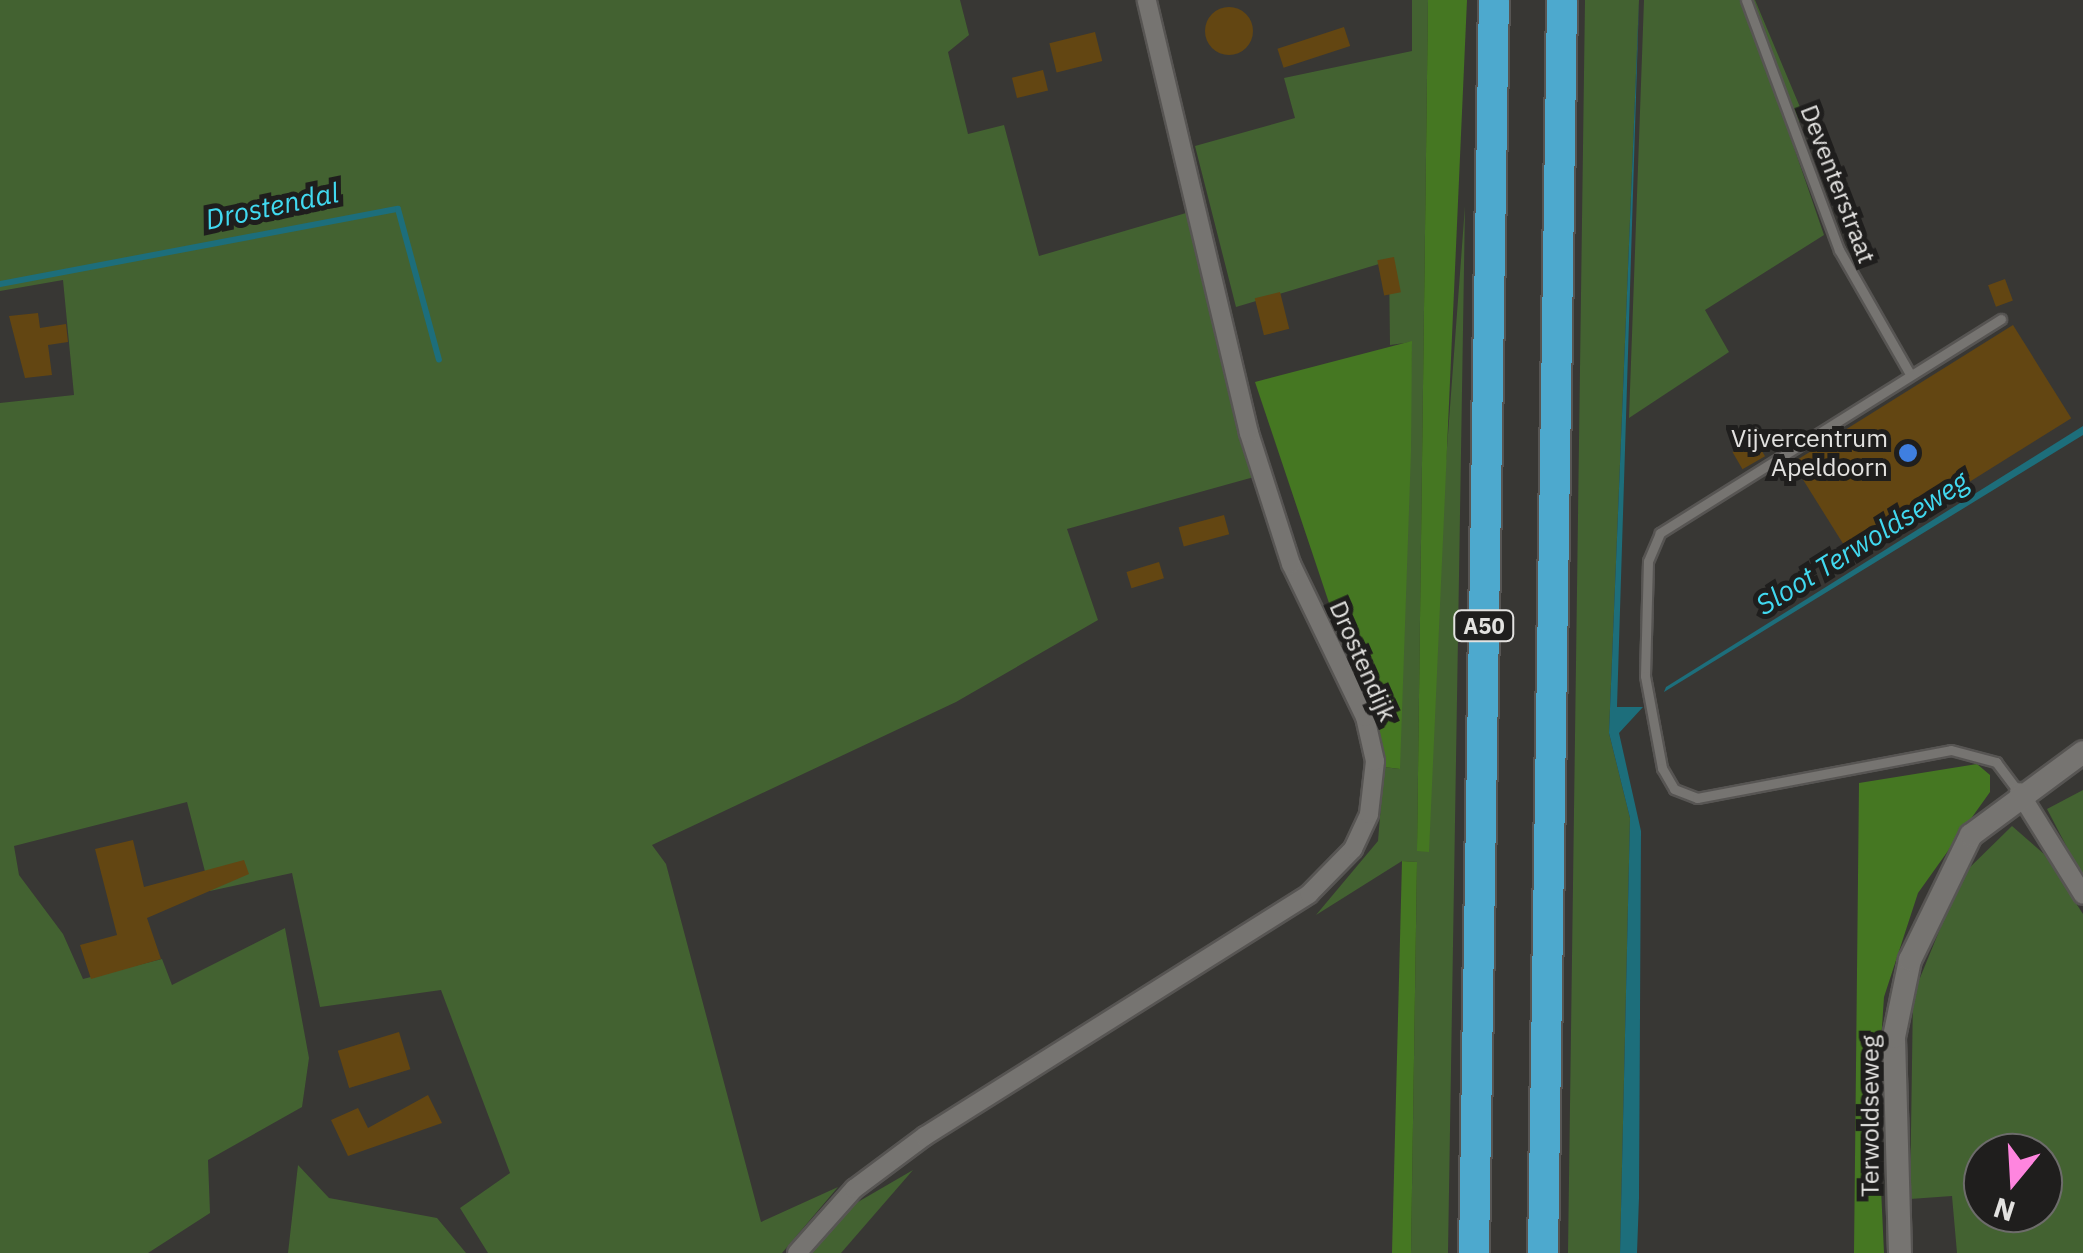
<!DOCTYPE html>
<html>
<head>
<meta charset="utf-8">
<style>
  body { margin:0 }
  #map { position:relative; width:2083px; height:1253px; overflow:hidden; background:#383734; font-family:"IBM Plex Sans",sans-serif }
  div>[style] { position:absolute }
  .green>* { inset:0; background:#436231 }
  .forest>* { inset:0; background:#457722 }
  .water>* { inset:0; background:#1d6e7b }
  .stream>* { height:6px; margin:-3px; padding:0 3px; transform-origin:3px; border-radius:3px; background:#1d6e7b }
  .building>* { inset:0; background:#634612; transform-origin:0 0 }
  .round { border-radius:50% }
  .roads { filter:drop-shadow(2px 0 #575553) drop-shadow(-2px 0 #575553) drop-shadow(0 2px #575553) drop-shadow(0 -2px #575553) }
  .service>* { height:9px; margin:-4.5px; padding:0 4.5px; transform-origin:4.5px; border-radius:4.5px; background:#767471 }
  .minor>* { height:18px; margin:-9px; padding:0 9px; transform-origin:9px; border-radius:9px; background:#767471 }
  .tertiary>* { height:22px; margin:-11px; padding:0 11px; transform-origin:11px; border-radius:11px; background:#767471 }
  .motorway>* { height:30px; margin:-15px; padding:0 15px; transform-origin:15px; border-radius:15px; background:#4da9ce }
  .dots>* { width:28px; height:28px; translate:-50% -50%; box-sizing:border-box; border:5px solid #1f1e1d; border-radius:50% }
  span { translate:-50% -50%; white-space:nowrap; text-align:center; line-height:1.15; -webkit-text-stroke:10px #1f1e1d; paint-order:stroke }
  .shield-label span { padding:2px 8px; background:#1f1e1d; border:2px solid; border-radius:8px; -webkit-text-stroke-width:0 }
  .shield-label { font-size:22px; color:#e3e2e0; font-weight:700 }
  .street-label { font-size:25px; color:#e3e2e0 }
  .poi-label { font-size:25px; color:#e3e2e0 }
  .right { translate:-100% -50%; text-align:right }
  .water-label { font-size:28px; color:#41d9f0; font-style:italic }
  .north { position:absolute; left:1963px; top:1133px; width:100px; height:100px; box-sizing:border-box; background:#1f1e1d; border:2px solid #6d6c6b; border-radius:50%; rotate:198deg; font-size:28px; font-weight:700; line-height:40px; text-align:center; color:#e3e2e0 }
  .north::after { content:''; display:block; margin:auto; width:35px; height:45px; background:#ff85df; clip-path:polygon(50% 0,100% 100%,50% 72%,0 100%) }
</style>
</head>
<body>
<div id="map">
  <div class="green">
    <div style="clip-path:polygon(0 0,960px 0,969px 35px,948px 52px,968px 134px,1004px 125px,1039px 256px,1186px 213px,1254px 477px,1067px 529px,1098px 620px,956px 702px,652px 845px,666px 864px,761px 1222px,838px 1187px,782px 1253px,488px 1253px,460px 1208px,510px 1173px,441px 990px,320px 1007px,292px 873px,210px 891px,187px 802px,14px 846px,19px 875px,63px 934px,83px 979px,162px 959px,172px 985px,285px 928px,309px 1058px,302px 1107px,208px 1160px,210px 1213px,148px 1253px,0 1253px,0 403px,74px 395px,63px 280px,0 291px)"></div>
    <div style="clip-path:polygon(1412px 0,1428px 0,1417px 851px,1465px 206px,1448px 1253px,1411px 1253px,1417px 862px,1402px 861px,1316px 915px,1378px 841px,1384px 767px,1399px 769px,1412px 342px,1390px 345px,1389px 261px,1236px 307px,1195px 146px,1295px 118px,1284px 78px,1412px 51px)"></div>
    <div style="clip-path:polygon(1585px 0,1639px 0,1609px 733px,1630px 818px,1620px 1253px,1568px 1253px)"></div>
    <div style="clip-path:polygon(1644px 0,1755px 0,1805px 119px,1787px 127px,1824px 235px,1705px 310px,1729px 352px,1629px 418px)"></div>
    <div style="clip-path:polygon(2083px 790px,2083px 878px,2047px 809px)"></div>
    <div style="clip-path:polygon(evenodd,2012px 826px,2044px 854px,2083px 914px,2083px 1253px,1957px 1253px,1952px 1196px,1910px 1199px,1913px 995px,1962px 875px,2012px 826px,1983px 1153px,2043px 1153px,2043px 1213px,1983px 1213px,1983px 1153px)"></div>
    <div style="clip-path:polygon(298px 1165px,329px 1198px,437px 1218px,466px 1253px,288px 1253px)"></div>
    <div style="clip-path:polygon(913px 1170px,841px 1253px,803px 1253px,851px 1206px)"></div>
  </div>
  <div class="forest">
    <div style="clip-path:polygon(1428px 0,1467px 0,1429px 852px,1417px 851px)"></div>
    <div style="clip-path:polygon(1412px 341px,1411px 451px,1400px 769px,1384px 767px,1255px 382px)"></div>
    <div style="clip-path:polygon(1977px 764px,1990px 775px,1990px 792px,1918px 893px,1884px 997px,1877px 1101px,1884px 1253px,1854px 1253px,1859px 783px)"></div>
    <div style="clip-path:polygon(1402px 861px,1417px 862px,1411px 1253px,1392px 1253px)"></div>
  </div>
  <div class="water">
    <div style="clip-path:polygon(1639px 0,1617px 707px,1643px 707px,1619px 733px,1641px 831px,1639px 1198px,1637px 1253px,1620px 1253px,1630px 818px,1609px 733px)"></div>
    <div style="clip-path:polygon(2083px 426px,2083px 435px,1664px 692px,1666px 687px)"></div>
  </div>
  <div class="stream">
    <div style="left:0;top:284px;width:405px;rotate:-10.7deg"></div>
    <div style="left:398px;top:209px;width:156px;rotate:74.8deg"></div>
  </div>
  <div class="building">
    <div class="round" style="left:1205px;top:7px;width:48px;height:48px"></div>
    <div style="left:1344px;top:27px;width:20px;height:70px;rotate:72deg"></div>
    <div style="left:1095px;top:32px;width:30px;height:47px;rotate:76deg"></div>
    <div style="left:1043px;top:70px;width:21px;height:32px;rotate:76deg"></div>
    <div style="left:1394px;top:257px;width:36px;height:17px;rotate:79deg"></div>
    <div style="left:2005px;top:279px;width:23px;height:18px;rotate:70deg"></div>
    <div style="left:1280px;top:292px;width:38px;height:26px;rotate:76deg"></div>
    <div style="clip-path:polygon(38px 313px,40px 328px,66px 324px,68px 342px,48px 345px,52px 375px,25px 378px,9px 316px)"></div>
    <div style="left:2013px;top:325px;width:110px;height:260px;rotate:58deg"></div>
    <div style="left:1755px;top:439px;width:20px;height:26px;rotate:60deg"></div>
    <div style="left:1224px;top:515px;width:20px;height:47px;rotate:75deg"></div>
    <div style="left:1159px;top:562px;width:17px;height:34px;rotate:73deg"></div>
    <div style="clip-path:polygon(133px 840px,144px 887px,244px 860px,249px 874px,147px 918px,161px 959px,91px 979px,80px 945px,117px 935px,95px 849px)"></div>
    <div style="left:399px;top:1032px;width:39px;height:64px;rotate:73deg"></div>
    <div style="clip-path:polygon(428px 1095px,442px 1123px,348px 1156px,331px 1120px,358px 1108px,368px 1128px)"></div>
  </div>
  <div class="roads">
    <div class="service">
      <div style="left:1746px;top:0;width:267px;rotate:69.6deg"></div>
      <div style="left:1839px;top:250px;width:143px;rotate:60.2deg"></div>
      <div style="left:2001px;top:319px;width:403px;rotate:147.9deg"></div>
      <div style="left:1660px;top:533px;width:30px;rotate:113deg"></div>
      <div style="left:1648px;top:561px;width:115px;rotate:91.5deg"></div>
      <div style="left:1645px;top:676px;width:94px;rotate:79.5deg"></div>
      <div style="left:1662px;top:768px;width:24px;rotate:60deg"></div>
      <div style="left:1674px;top:789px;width:25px;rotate:21deg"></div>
      <div style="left:1697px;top:798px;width:258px;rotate:-10.7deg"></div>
      <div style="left:1951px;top:750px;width:47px;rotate:14.9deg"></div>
      <div style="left:1996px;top:762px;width:38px;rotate:53deg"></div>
    </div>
    <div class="minor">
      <div style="left:2019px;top:792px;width:121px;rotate:58.1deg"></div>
      <div style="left:797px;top:1253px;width:86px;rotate:-48.3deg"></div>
      <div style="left:854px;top:1189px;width:89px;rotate:-36.7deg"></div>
      <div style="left:925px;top:1136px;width:454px;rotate:-32.2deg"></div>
      <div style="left:1309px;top:894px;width:63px;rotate:-45.6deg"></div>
      <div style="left:1353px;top:849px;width:38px;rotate:-65deg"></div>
      <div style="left:1369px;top:814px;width:53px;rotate:-83.5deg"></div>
      <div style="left:1375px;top:761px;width:45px;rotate:-102.8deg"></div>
      <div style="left:1365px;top:717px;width:170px;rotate:-115.8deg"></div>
      <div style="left:1291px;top:564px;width:138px;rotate:-107.8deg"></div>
      <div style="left:1249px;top:433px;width:445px;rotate:-103.3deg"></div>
    </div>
    <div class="tertiary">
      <div style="left:1900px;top:1253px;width:216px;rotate:-91.6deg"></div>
      <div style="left:1894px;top:1037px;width:79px;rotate:-78.3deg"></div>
      <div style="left:1910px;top:960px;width:139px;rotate:-64deg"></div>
      <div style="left:1971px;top:835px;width:139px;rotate:-36.5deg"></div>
    </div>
    <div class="motorway">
      <div style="left:1474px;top:1253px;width:1253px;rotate:-89.09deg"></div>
      <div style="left:1543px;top:1253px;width:1253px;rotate:-89.13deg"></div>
    </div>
  </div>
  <div class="dots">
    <div style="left:1908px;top:453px;background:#3f7fe0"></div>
  </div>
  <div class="shield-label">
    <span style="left:1484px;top:626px">A50</span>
  </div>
  <div class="street-label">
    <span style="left:1838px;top:184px;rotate:69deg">Deventerstraat</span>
    <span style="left:1363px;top:661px;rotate:66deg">Drostendijk</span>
    <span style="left:1870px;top:1116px;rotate:-90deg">Terwoldseweg</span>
  </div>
  <div class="poi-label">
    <span class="right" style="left:1888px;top:453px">Vijvercentrum<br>Apeldoorn</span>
  </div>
  <div class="water-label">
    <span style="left:272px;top:206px;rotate:-12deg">Drostendal</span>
    <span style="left:1862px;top:543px;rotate:-32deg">Sloot Terwoldseweg</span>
  </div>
  <div class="north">N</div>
</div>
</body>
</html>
